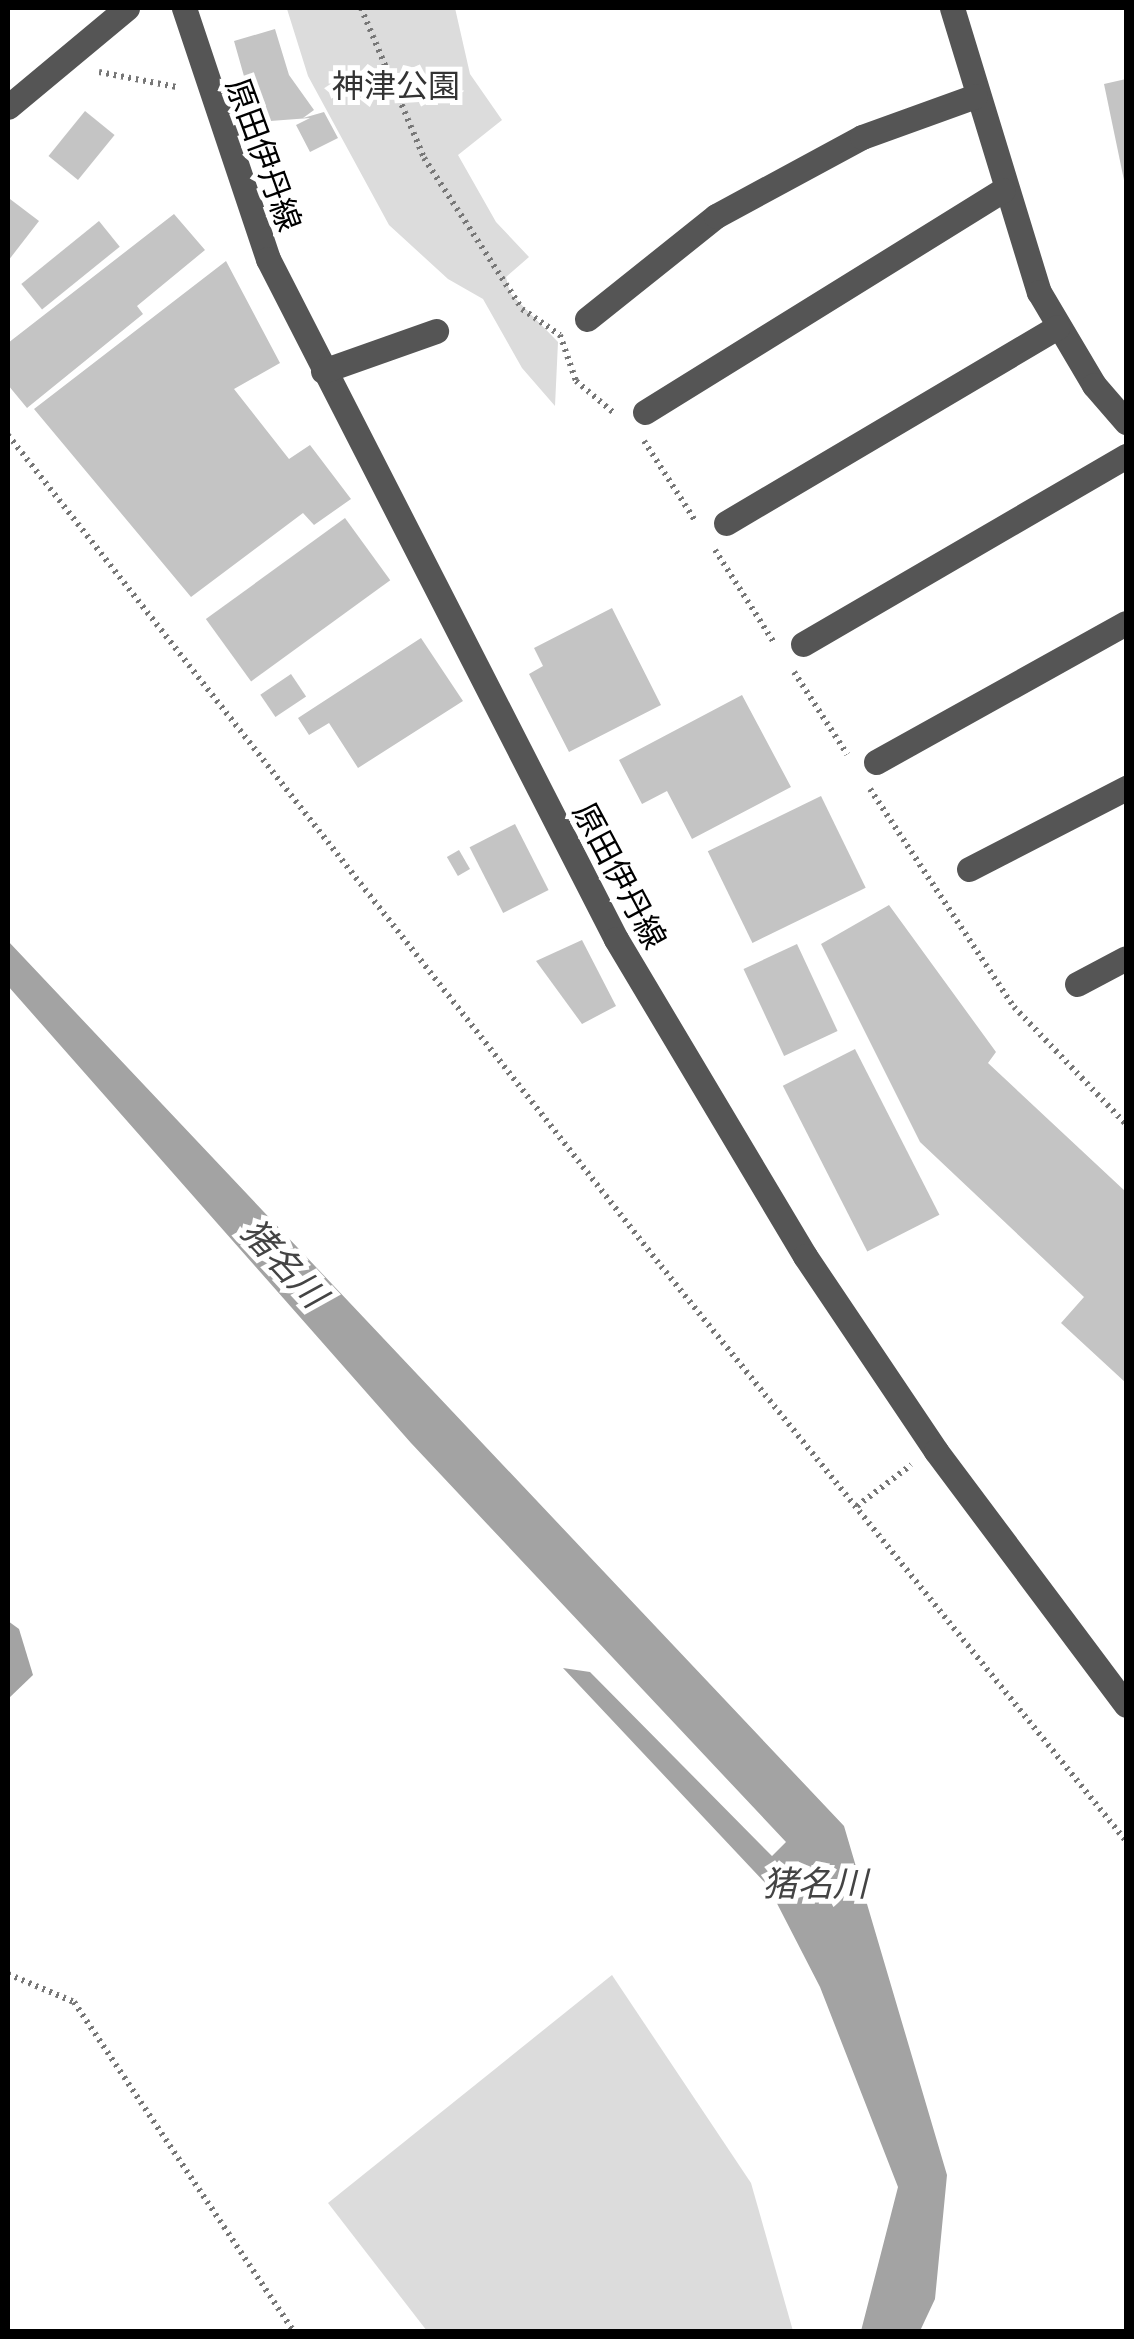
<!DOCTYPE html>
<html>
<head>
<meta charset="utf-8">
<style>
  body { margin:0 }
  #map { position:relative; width:1134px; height:2339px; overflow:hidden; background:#fff; font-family:"Exo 2","Noto Sans JP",sans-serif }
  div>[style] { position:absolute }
  .green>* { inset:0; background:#dcdcdc }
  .water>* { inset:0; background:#a3a3a3 }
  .building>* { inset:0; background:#c4c4c4; transform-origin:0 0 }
  .path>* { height:6px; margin-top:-3px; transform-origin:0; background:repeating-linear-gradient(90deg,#777 0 2.5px,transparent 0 7.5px) }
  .minor>* { height:25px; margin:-12.5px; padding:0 12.5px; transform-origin:12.5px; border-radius:12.5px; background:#555 }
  span { translate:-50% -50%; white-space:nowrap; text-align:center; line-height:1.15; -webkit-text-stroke:10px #fff; paint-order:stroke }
  .park-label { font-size:32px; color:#333 }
  .street-label { font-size:32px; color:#000 }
  .water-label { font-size:35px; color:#444; font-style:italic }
  .frame { position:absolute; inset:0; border:10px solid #000; pointer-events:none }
</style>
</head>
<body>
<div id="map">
  <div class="green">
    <div style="clip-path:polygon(455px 8px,470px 74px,502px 120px,458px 155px,496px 222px,529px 257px,506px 277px,510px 293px,558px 342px,555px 406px,522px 368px,483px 299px,448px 279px,389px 225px,308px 76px,287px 9px)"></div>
    <div style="clip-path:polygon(612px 1975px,751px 2183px,793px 2331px,427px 2331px,328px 2203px)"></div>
  </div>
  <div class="water">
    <div style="clip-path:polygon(8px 941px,844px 1826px,947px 2175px,935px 2299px,920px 2331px,861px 2331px,898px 2187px,820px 1987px,768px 1886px,563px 1668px,590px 1672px,772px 1856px,786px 1842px,411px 1443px,8px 986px)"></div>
    <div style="clip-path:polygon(8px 1621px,19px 1629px,33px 1675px,8px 1699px)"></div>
  </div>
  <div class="building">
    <div style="clip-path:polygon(275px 29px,289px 75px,314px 110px,303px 118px,324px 112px,338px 138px,310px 152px,296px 125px,310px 118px,257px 122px,234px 41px)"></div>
    <div style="clip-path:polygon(1126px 79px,1126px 185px,1125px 185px,1104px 84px)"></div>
    <div style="left:85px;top:111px;width:38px;height:58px;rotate:39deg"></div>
    <div style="clip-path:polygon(10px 199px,39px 221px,8px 261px,8px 202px)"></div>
    <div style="clip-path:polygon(174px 214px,205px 250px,137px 306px,143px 314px,27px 408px,8px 385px,8px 343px)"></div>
    <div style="left:99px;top:221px;width:33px;height:100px;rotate:51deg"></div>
    <div style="clip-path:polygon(226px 261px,280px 363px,234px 389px,289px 459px,310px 445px,351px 499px,314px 525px,303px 513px,191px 597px,34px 409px)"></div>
    <div style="left:345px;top:518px;width:77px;height:172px;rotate:54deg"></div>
    <div style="clip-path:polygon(612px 608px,661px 705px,569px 752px,529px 674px,543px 666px,534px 648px)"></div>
    <div style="clip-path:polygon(421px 638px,463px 701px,358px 768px,329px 723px,309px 735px,298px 718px)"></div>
    <div style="left:291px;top:674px;width:27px;height:37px;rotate:56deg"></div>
    <div style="clip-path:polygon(742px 695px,791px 787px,692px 839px,667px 791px,642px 804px,619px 760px)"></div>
    <div style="left:821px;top:796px;width:102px;height:126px;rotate:64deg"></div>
    <div style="left:515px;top:824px;width:74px;height:51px;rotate:63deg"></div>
    <div style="left:459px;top:850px;width:22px;height:14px;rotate:60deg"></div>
    <div style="clip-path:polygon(889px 905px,996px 1052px,988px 1063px,1126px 1192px,1126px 1383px,1061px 1323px,1084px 1297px,920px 1142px,821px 944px)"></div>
    <div style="clip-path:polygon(582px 940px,616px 1006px,582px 1024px,536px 961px)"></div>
    <div style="left:797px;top:944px;width:96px;height:59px;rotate:65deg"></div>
    <div style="left:855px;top:1049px;width:186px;height:81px;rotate:63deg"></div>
  </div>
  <div class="path">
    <div style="left:361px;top:8px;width:163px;rotate:67.2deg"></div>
    <div style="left:424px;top:158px;width:180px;rotate:57deg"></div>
    <div style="left:522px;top:309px;width:46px;rotate:34.4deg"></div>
    <div style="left:560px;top:335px;width:49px;rotate:70.8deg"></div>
    <div style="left:576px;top:381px;width:50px;rotate:40.1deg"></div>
    <div style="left:99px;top:72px;width:79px;rotate:10.9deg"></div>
    <div style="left:8px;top:435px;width:1057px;rotate:51.84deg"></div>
    <div style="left:661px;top:1266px;width:739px;rotate:51.04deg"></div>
    <div style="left:644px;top:441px;width:93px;rotate:57.3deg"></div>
    <div style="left:715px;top:550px;width:108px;rotate:57.5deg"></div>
    <div style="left:794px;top:672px;width:98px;rotate:57.1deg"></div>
    <div style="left:870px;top:789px;width:261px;rotate:56.6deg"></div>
    <div style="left:1014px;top:1007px;width:162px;rotate:46.3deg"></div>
    <div style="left:857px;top:1506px;width:68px;rotate:-37.2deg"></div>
    <div style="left:8px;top:1974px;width:72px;rotate:23deg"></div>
    <div style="left:74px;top:2002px;width:397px;rotate:56.3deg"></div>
  </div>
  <div class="minor">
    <div style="left:184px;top:8px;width:265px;rotate:71.5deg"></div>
    <div style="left:268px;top:259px;width:764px;rotate:62.9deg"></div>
    <div style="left:616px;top:939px;width:369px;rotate:59.2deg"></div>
    <div style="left:805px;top:1256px;width:235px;rotate:56.1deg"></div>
    <div style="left:936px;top:1451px;width:317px;rotate:53.2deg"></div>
    <div style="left:952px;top:8px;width:297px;rotate:73deg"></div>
    <div style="left:1039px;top:292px;width:108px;rotate:59.4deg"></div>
    <div style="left:1094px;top:385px;width:49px;rotate:49.1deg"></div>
    <div style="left:8px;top:107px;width:155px;rotate:-39.8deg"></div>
    <div style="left:587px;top:319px;width:165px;rotate:-38.6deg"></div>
    <div style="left:716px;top:216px;width:166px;rotate:-28.4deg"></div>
    <div style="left:862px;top:137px;width:120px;rotate:-19.9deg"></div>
    <div style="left:323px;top:371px;width:120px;rotate:-19.5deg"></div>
    <div style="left:645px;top:412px;width:421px;rotate:-31.8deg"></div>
    <div style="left:726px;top:523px;width:385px;rotate:-30.6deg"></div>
    <div style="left:803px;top:644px;width:374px;rotate:-30.2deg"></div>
    <div style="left:876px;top:762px;width:286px;rotate:-29.1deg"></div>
    <div style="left:969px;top:869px;width:177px;rotate:-27.3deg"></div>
    <div style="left:1077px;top:984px;width:55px;rotate:-28deg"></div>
  </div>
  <div class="park-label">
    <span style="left:396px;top:84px">神津公園</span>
  </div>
  <div class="street-label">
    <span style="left:265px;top:154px;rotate:70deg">原田伊丹線</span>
    <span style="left:621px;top:875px;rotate:62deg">原田伊丹線</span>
  </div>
  <div class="water-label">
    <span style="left:285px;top:1262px;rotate:47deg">猪名川</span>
    <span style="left:815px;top:1882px">猪名川</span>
  </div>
  <div class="frame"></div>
</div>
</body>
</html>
